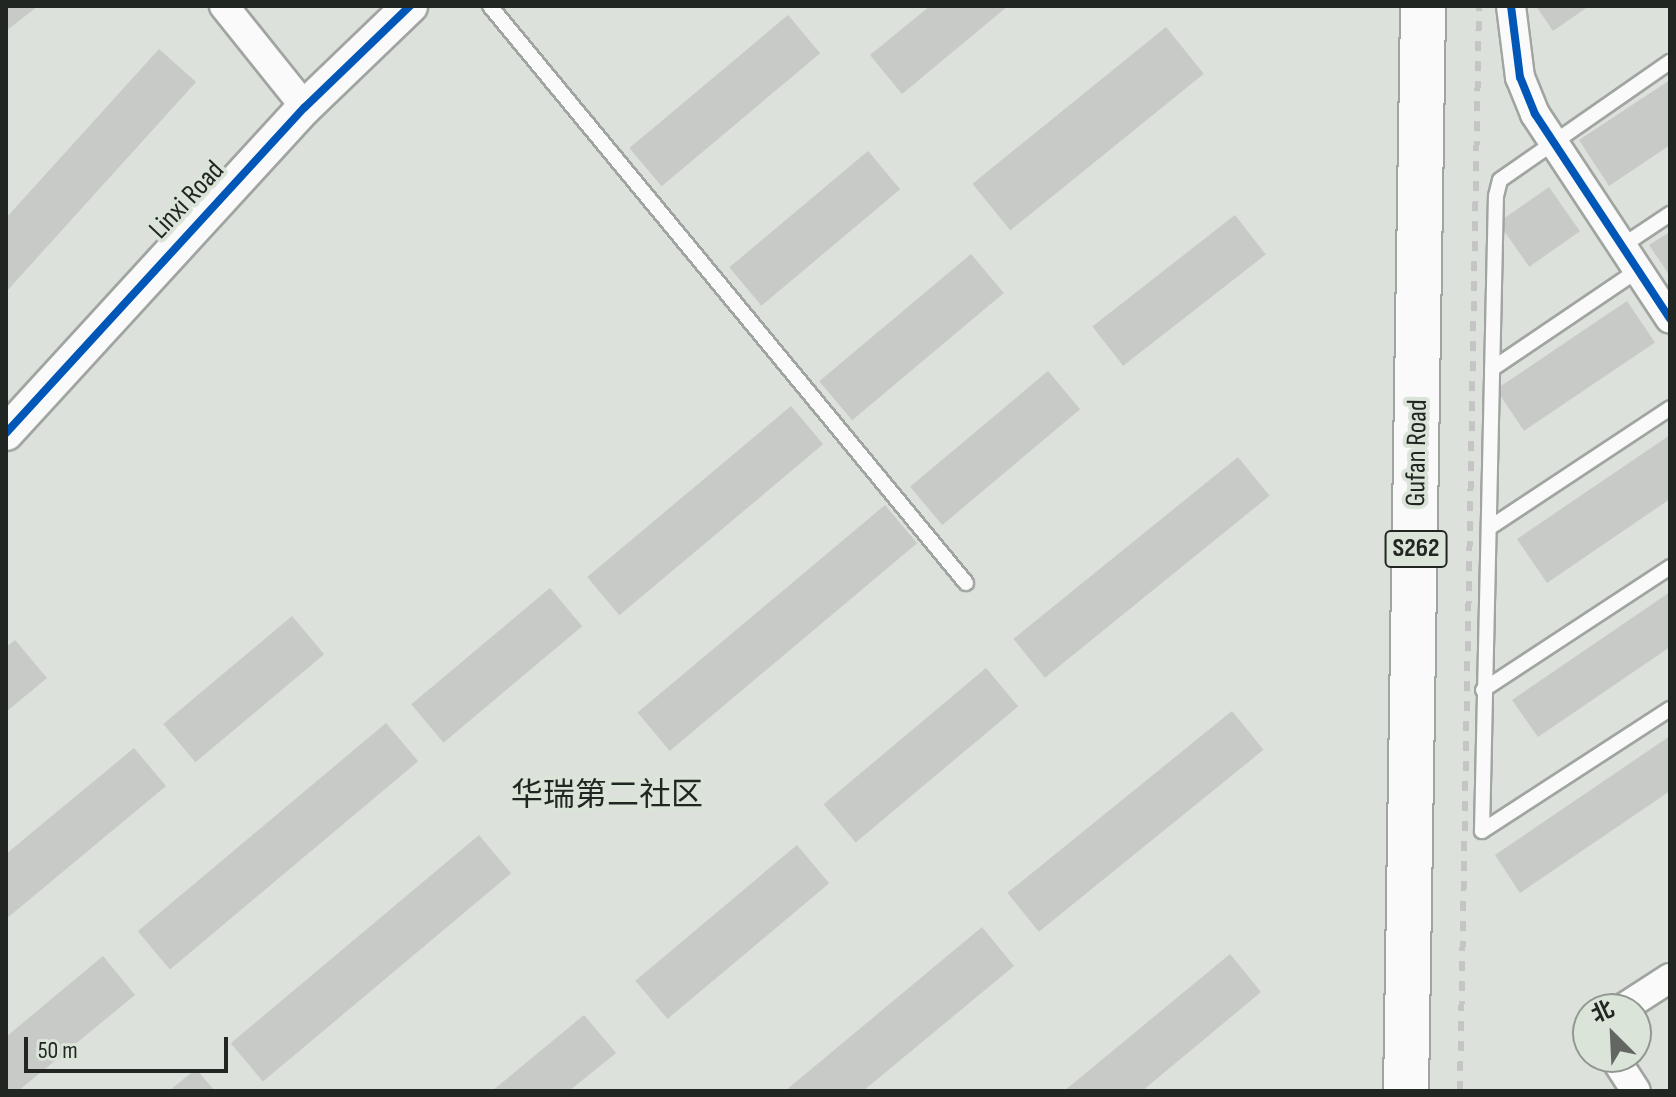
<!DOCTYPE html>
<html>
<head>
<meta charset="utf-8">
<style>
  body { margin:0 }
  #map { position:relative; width:1676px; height:1097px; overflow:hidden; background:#dce1db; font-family:"Sofia Sans Condensed","Noto Sans SC",sans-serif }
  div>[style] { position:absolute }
  .building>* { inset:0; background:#c7cac6; transform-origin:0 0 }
  .roads { filter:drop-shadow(2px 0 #a1a5a1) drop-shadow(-2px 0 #a1a5a1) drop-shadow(0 2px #a1a5a1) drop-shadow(0 -2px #a1a5a1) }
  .service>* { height:14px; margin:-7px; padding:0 7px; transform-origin:7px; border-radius:7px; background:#fafafa }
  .minor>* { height:28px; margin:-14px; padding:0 14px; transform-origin:14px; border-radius:14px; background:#fafafa }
  .tertiary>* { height:34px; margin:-17px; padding:0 17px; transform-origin:17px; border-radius:17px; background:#fafafa }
  .primary>* { height:44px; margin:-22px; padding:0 22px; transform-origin:22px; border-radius:22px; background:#fafafa }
  .rail>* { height:6px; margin-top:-3px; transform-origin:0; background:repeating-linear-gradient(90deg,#c4c5c4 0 10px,transparent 0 20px) }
  .cycleway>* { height:8px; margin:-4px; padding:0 4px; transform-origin:4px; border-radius:4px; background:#0057b8 }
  span { translate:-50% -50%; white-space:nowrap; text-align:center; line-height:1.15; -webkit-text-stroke:8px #dae4d8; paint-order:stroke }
  .shield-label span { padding:2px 6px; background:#dae4d8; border:2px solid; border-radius:6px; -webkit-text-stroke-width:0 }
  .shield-label { font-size:26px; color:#222622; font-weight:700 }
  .street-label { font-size:28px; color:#222622 }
  .quarter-label { font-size:32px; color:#222622 }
  .frame { position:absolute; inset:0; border:8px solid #222622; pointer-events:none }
  .north { position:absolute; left:1572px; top:993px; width:80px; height:80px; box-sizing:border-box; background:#dae4d8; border:2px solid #90988f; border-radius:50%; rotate:336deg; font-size:22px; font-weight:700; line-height:32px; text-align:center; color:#222622 }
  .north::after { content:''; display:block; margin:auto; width:28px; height:36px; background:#636763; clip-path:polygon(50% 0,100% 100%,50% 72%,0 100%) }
  .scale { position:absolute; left:24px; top:1037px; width:204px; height:36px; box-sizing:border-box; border:4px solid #222622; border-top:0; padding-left:10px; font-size:24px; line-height:28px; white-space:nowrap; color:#222622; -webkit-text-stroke:6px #dae4d8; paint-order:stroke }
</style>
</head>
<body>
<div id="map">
  <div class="building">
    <div style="clip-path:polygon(6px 6px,38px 6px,6px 31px)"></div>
    <div style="clip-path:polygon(930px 6px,1008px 6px,902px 94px,870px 55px)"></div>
    <div style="clip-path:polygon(1536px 6px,1589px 6px,1553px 31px)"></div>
    <div style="left:788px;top:15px;width:50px;height:207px;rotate:50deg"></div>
    <div style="left:1166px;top:27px;width:60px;height:249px;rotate:51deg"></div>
    <div style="clip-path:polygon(159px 49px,196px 82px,6px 292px,6px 218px)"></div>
    <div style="clip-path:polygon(1670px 80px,1670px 145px,1609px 186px,1579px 140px)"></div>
    <div style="left:868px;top:151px;width:50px;height:181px;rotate:50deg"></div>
    <div style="left:1549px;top:187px;width:54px;height:62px;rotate:55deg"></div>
    <div style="left:1235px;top:215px;width:50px;height:181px;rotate:52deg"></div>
    <div style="clip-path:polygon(1670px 232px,1670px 276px,1649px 245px)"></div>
    <div style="left:971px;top:254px;width:51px;height:198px;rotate:50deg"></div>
    <div style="left:1627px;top:301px;width:50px;height:158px;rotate:56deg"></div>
    <div style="left:1048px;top:371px;width:50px;height:180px;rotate:50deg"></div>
    <div style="left:791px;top:406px;width:50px;height:266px;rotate:50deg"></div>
    <div style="clip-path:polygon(1670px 435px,1670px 499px,1547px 583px,1517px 539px)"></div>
    <div style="left:1238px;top:457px;width:50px;height:289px;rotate:51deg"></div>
    <div style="left:885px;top:505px;width:50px;height:323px;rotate:50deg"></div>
    <div style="left:550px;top:588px;width:50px;height:181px;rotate:50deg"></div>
    <div style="clip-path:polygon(1670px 592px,1670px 647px,1538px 737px,1512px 700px)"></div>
    <div style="left:292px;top:616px;width:50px;height:168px;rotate:50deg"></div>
    <div style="clip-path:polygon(15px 640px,47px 678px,6px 712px,6px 647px)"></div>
    <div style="left:986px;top:668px;width:50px;height:212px;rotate:50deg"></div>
    <div style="left:1232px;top:711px;width:50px;height:289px;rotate:51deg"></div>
    <div style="left:386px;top:723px;width:50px;height:324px;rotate:50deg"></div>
    <div style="clip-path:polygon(1670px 736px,1670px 791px,1520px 893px,1495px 855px)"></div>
    <div style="clip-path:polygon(134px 748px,166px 786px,6px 919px,6px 854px)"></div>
    <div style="left:479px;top:835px;width:50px;height:324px;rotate:50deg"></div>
    <div style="left:797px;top:845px;width:50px;height:211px;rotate:50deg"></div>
    <div style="clip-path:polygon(982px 927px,1014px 966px,863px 1091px,785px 1091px)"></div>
    <div style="clip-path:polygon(1230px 954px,1261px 992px,1142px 1091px,1064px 1091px)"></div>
    <div style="clip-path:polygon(103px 956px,135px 995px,18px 1091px,6px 1091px,6px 1037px)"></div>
    <div style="clip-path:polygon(584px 1015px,616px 1053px,569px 1091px,492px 1091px)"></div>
    <div style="clip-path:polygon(196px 1069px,215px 1091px,169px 1091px)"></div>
  </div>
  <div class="roads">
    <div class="service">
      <div style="left:490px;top:6px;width:748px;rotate:50.48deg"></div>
      <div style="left:1622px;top:246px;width:58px;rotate:-33.7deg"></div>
      <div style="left:1492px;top:369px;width:175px;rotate:-34.1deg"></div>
      <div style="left:1489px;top:528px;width:217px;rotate:-33.5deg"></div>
      <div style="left:1483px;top:690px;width:224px;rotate:-33.3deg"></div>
      <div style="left:1482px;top:831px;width:635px;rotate:-88.74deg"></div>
      <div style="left:1496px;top:196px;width:16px;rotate:-76deg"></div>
      <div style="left:1500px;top:180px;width:207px;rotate:-34.8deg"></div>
      <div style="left:1482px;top:831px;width:224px;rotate:-33deg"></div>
    </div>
    <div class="minor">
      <div style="left:224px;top:6px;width:129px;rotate:51.3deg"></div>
      <div style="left:1511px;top:6px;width:72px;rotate:82.8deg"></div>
      <div style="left:1520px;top:77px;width:40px;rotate:68deg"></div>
      <div style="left:1535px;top:114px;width:245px;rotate:56.6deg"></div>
      <div style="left:1622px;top:1009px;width:57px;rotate:-32.9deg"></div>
      <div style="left:1614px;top:1057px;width:40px;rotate:57.1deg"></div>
    </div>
    <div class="tertiary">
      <div style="left:6px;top:433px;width:442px;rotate:-47.5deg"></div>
      <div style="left:305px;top:107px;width:146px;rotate:-43.9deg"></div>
    </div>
    <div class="primary">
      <div style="left:1406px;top:1091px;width:1085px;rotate:-89.1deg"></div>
    </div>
  </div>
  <div class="rail">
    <div style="left:1460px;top:1091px;width:1085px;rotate:-89deg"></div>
  </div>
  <div class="cycleway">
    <div style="left:1511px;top:6px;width:72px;rotate:82.8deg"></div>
    <div style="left:1520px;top:77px;width:40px;rotate:68deg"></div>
    <div style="left:1535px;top:114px;width:245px;rotate:56.6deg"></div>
    <div style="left:6px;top:433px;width:442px;rotate:-47.5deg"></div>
    <div style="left:305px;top:107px;width:146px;rotate:-43.9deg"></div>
  </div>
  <div class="shield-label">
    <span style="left:1416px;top:549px">S262</span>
  </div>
  <div class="street-label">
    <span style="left:187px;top:200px;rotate:-47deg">Linxi Road</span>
    <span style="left:1417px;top:453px;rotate:-89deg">Gufan Road</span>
  </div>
  <div class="quarter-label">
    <span style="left:607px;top:796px">华瑞第二社区</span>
  </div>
  <div class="frame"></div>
  <div class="north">北</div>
  <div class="scale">50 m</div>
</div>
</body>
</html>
